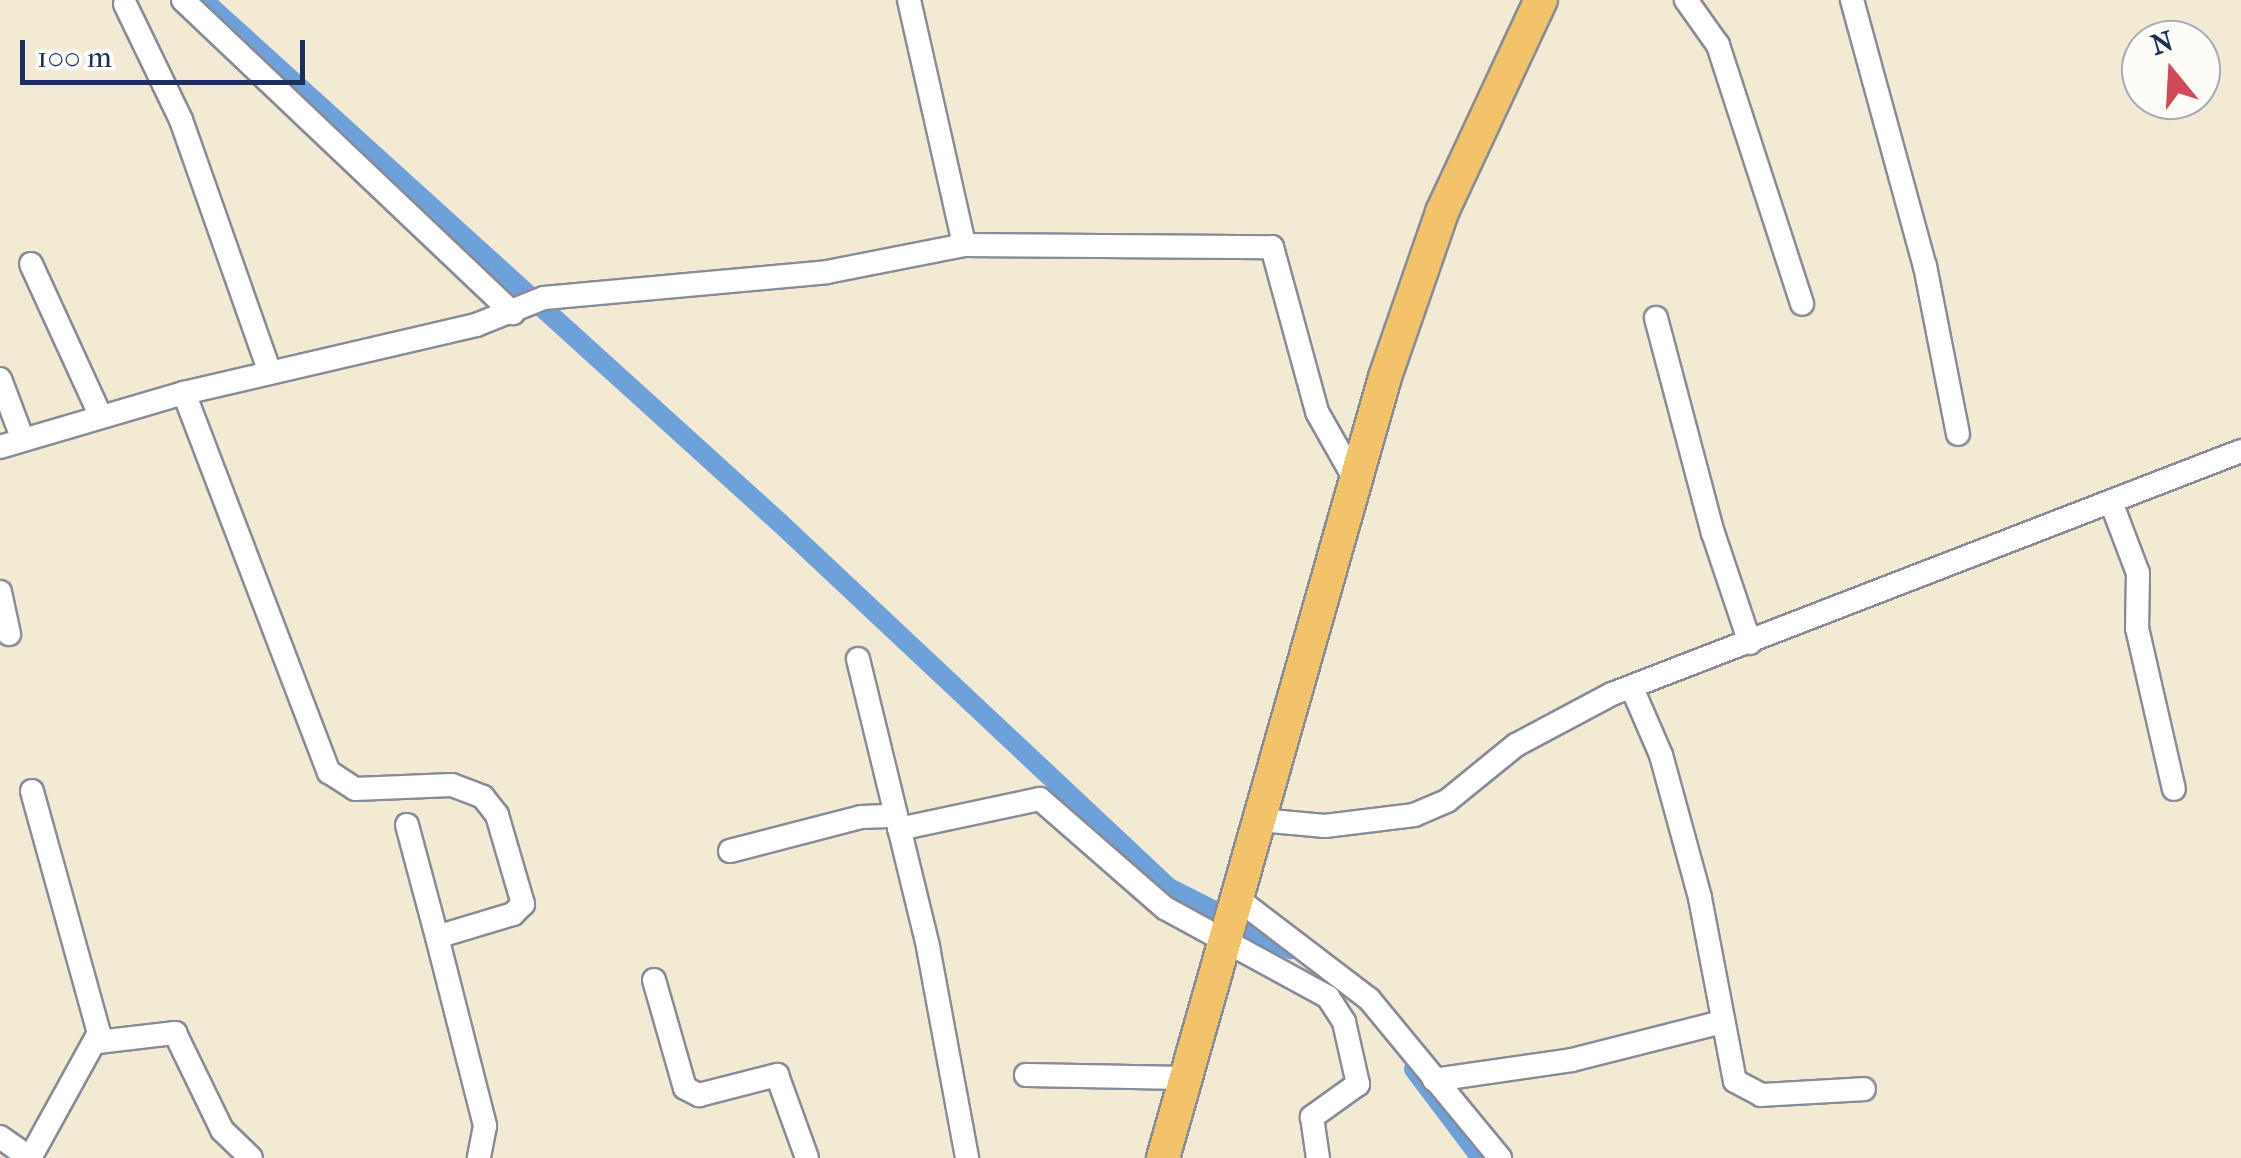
<!DOCTYPE html>
<html>
<head>
<meta charset="utf-8">
<style>
  body { margin:0 }
  #map { position:relative; width:2241px; height:1158px; overflow:hidden; background:#f3ead3; font-family:"IM FELL French Canon",serif }
  div>[style] { position:absolute }
  .canal>* { height:20px; margin:-10px; padding:0 10px; transform-origin:10px; border-radius:10px; background:#6ea0d9 }
  .roads { filter:drop-shadow(2px 0 #878c98) drop-shadow(-2px 0 #878c98) drop-shadow(0 2px #878c98) drop-shadow(0 -2px #878c98) }
  .minor>* { height:22px; margin:-11px; padding:0 11px; transform-origin:11px; border-radius:11px; background:#fff }
  .highway>* { height:32px; margin:-16px; padding:0 16px; transform-origin:16px; border-radius:16px; background:#f2c36a }
  span { translate:-50% -50%; white-space:nowrap; text-align:center; line-height:1.15; -webkit-text-stroke:8px #fdfcf7; paint-order:stroke }
  .north { position:absolute; left:2121px; top:20px; width:100px; height:100px; box-sizing:border-box; background:#fdfcf7; border:2px solid #a3aaba; border-radius:50%; rotate:342deg; font-size:28px; font-weight:700; line-height:40px; text-align:center; color:#1b2f5e }
  .north::after { content:''; display:block; margin:auto; width:35px; height:45px; background:#d1495b; clip-path:polygon(50% 0,100% 100%,50% 72%,0 100%) }
  .scale { position:absolute; left:20px; top:40px; width:285px; height:45px; box-sizing:border-box; border:5px solid #1b2f5e; border-top:0; padding-left:12px; font-size:30px; line-height:35px; white-space:nowrap; color:#1b2f5e; -webkit-text-stroke:8px #fdfcf7; paint-order:stroke }
</style>
</head>
<body>
<div id="map">
  <div class="canal">
    <div style="left:203px;top:0;width:779px;rotate:42.19deg"></div>
    <div style="left:780px;top:523px;width:533px;rotate:43.18deg"></div>
    <div style="left:1169px;top:888px;width:136px;rotate:26.8deg"></div>
    <div style="left:1414px;top:1069px;width:111px;rotate:53deg"></div>
  </div>
  <div class="roads">
    <div class="minor">
      <div style="left:183px;top:0;width:455px;rotate:43.5deg"></div>
      <div style="left:909px;top:0;width:251px;rotate:77.3deg"></div>
      <div style="left:1686px;top:0;width:55px;rotate:54.6deg"></div>
      <div style="left:1718px;top:45px;width:272px;rotate:72deg"></div>
      <div style="left:1852px;top:0;width:276px;rotate:74.7deg"></div>
      <div style="left:1925px;top:266px;width:171px;rotate:78.9deg"></div>
      <div style="left:125px;top:4px;width:129px;rotate:64.2deg"></div>
      <div style="left:181px;top:120px;width:268px;rotate:70.6deg"></div>
      <div style="left:31px;top:264px;width:168px;rotate:65.4deg"></div>
      <div style="left:1656px;top:318px;width:222px;rotate:75.2deg"></div>
      <div style="left:1713px;top:533px;width:116px;rotate:71.4deg"></div>
      <div style="left:0;top:379px;width:65px;rotate:69.3deg"></div>
      <div style="left:184px;top:393px;width:406px;rotate:69.1deg"></div>
      <div style="left:329px;top:772px;width:31px;rotate:33deg"></div>
      <div style="left:355px;top:789px;width:97px;rotate:-2.4deg"></div>
      <div style="left:452px;top:785px;width:33px;rotate:21deg"></div>
      <div style="left:483px;top:797px;width:23px;rotate:52deg"></div>
      <div style="left:497px;top:815px;width:93px;rotate:73.7deg"></div>
      <div style="left:523px;top:904px;width:14px;rotate:135deg"></div>
      <div style="left:513px;top:914px;width:79px;rotate:163.2deg"></div>
      <div style="left:437px;top:937px;width:195px;rotate:75.7deg"></div>
      <div style="left:485px;top:1126px;width:33px;rotate:101deg"></div>
      <div style="left:0;top:447px;width:192px;rotate:-16.4deg"></div>
      <div style="left:184px;top:393px;width:300px;rotate:-13.1deg"></div>
      <div style="left:476px;top:325px;width:73px;rotate:-21.7deg"></div>
      <div style="left:544px;top:298px;width:284px;rotate:-5.2deg"></div>
      <div style="left:827px;top:272px;width:140px;rotate:-11.1deg"></div>
      <div style="left:964px;top:245px;width:308px;rotate:0.4deg"></div>
      <div style="left:1272px;top:247px;width:171px;rotate:74.7deg"></div>
      <div style="left:1317px;top:412px;width:79px;rotate:60.5deg"></div>
      <div style="left:2111px;top:502px;width:76px;rotate:69.2deg"></div>
      <div style="left:2138px;top:573px;width:55px;rotate:91deg"></div>
      <div style="left:2137px;top:628px;width:165px;rotate:77.1deg"></div>
      <div style="left:0;top:592px;width:43px;rotate:77.9deg"></div>
      <div style="left:858px;top:659px;width:296px;rotate:76.3deg"></div>
      <div style="left:928px;top:947px;width:215px;rotate:79.5deg"></div>
      <div style="left:1632px;top:688px;width:73px;rotate:66.6deg"></div>
      <div style="left:1661px;top:755px;width:148px;rotate:74.7deg"></div>
      <div style="left:1700px;top:898px;width:186px;rotate:79.2deg"></div>
      <div style="left:1735px;top:1081px;width:30px;rotate:28deg"></div>
      <div style="left:1761px;top:1095px;width:103px;rotate:-3.3deg"></div>
      <div style="left:1260px;top:820px;width:65px;rotate:5.3deg"></div>
      <div style="left:1325px;top:826px;width:90px;rotate:-7deg"></div>
      <div style="left:1414px;top:815px;width:36px;rotate:-23deg"></div>
      <div style="left:1447px;top:801px;width:89px;rotate:-39.1deg"></div>
      <div style="left:1516px;top:745px;width:109px;rotate:-28deg"></div>
      <div style="left:1612px;top:694px;width:674px;rotate:-21.12deg"></div>
      <div style="left:407px;top:825px;width:116px;rotate:75deg"></div>
      <div style="left:899px;top:829px;width:144px;rotate:-12deg"></div>
      <div style="left:1040px;top:799px;width:166px;rotate:41.1deg"></div>
      <div style="left:1165px;top:908px;width:186px;rotate:28.6deg"></div>
      <div style="left:1328px;top:997px;width:30px;rotate:57deg"></div>
      <div style="left:1344px;top:1022px;width:64px;rotate:77.3deg"></div>
      <div style="left:1358px;top:1084px;width:57px;rotate:144.3deg"></div>
      <div style="left:1312px;top:1117px;width:41px;rotate:81.7deg"></div>
      <div style="left:730px;top:851px;width:135px;rotate:-14.5deg"></div>
      <div style="left:861px;top:817px;width:35px;rotate:-2deg"></div>
      <div style="left:1239px;top:900px;width:163px;rotate:37.3deg"></div>
      <div style="left:1369px;top:999px;width:206px;rotate:50.5deg"></div>
      <div style="left:654px;top:980px;width:112px;rotate:74deg"></div>
      <div style="left:685px;top:1088px;width:16px;rotate:27deg"></div>
      <div style="left:699px;top:1095px;width:81px;rotate:-14.4deg"></div>
      <div style="left:777px;top:1075px;width:88px;rotate:70.1deg"></div>
      <div style="left:98px;top:1042px;width:78px;rotate:-6.7deg"></div>
      <div style="left:175px;top:1033px;width:108px;rotate:64.1deg"></div>
      <div style="left:222px;top:1130px;width:40px;rotate:44deg"></div>
      <div style="left:1026px;top:1075px;width:160px;rotate:1.1deg"></div>
      <div style="left:1434px;top:1080px;width:139px;rotate:-8.2deg"></div>
      <div style="left:1572px;top:1060px;width:155px;rotate:-14.2deg"></div>
      <div style="left:0;top:1137px;width:37px;rotate:35deg"></div>
      <div style="left:30px;top:1158px;width:143px;rotate:-61.1deg"></div>
      <div style="left:99px;top:1033px;width:251px;rotate:-105.5deg"></div>
    </div>
    <div class="highway">
      <div style="left:1163px;top:1158px;width:812px;rotate:-74.13deg"></div>
      <div style="left:1385px;top:377px;width:175px;rotate:-70.9deg"></div>
      <div style="left:1442px;top:212px;width:234px;rotate:-65deg"></div>
    </div>
  </div>
  <div class="north">N</div>
  <div class="scale">100 m</div>
</div>
</body>
</html>
